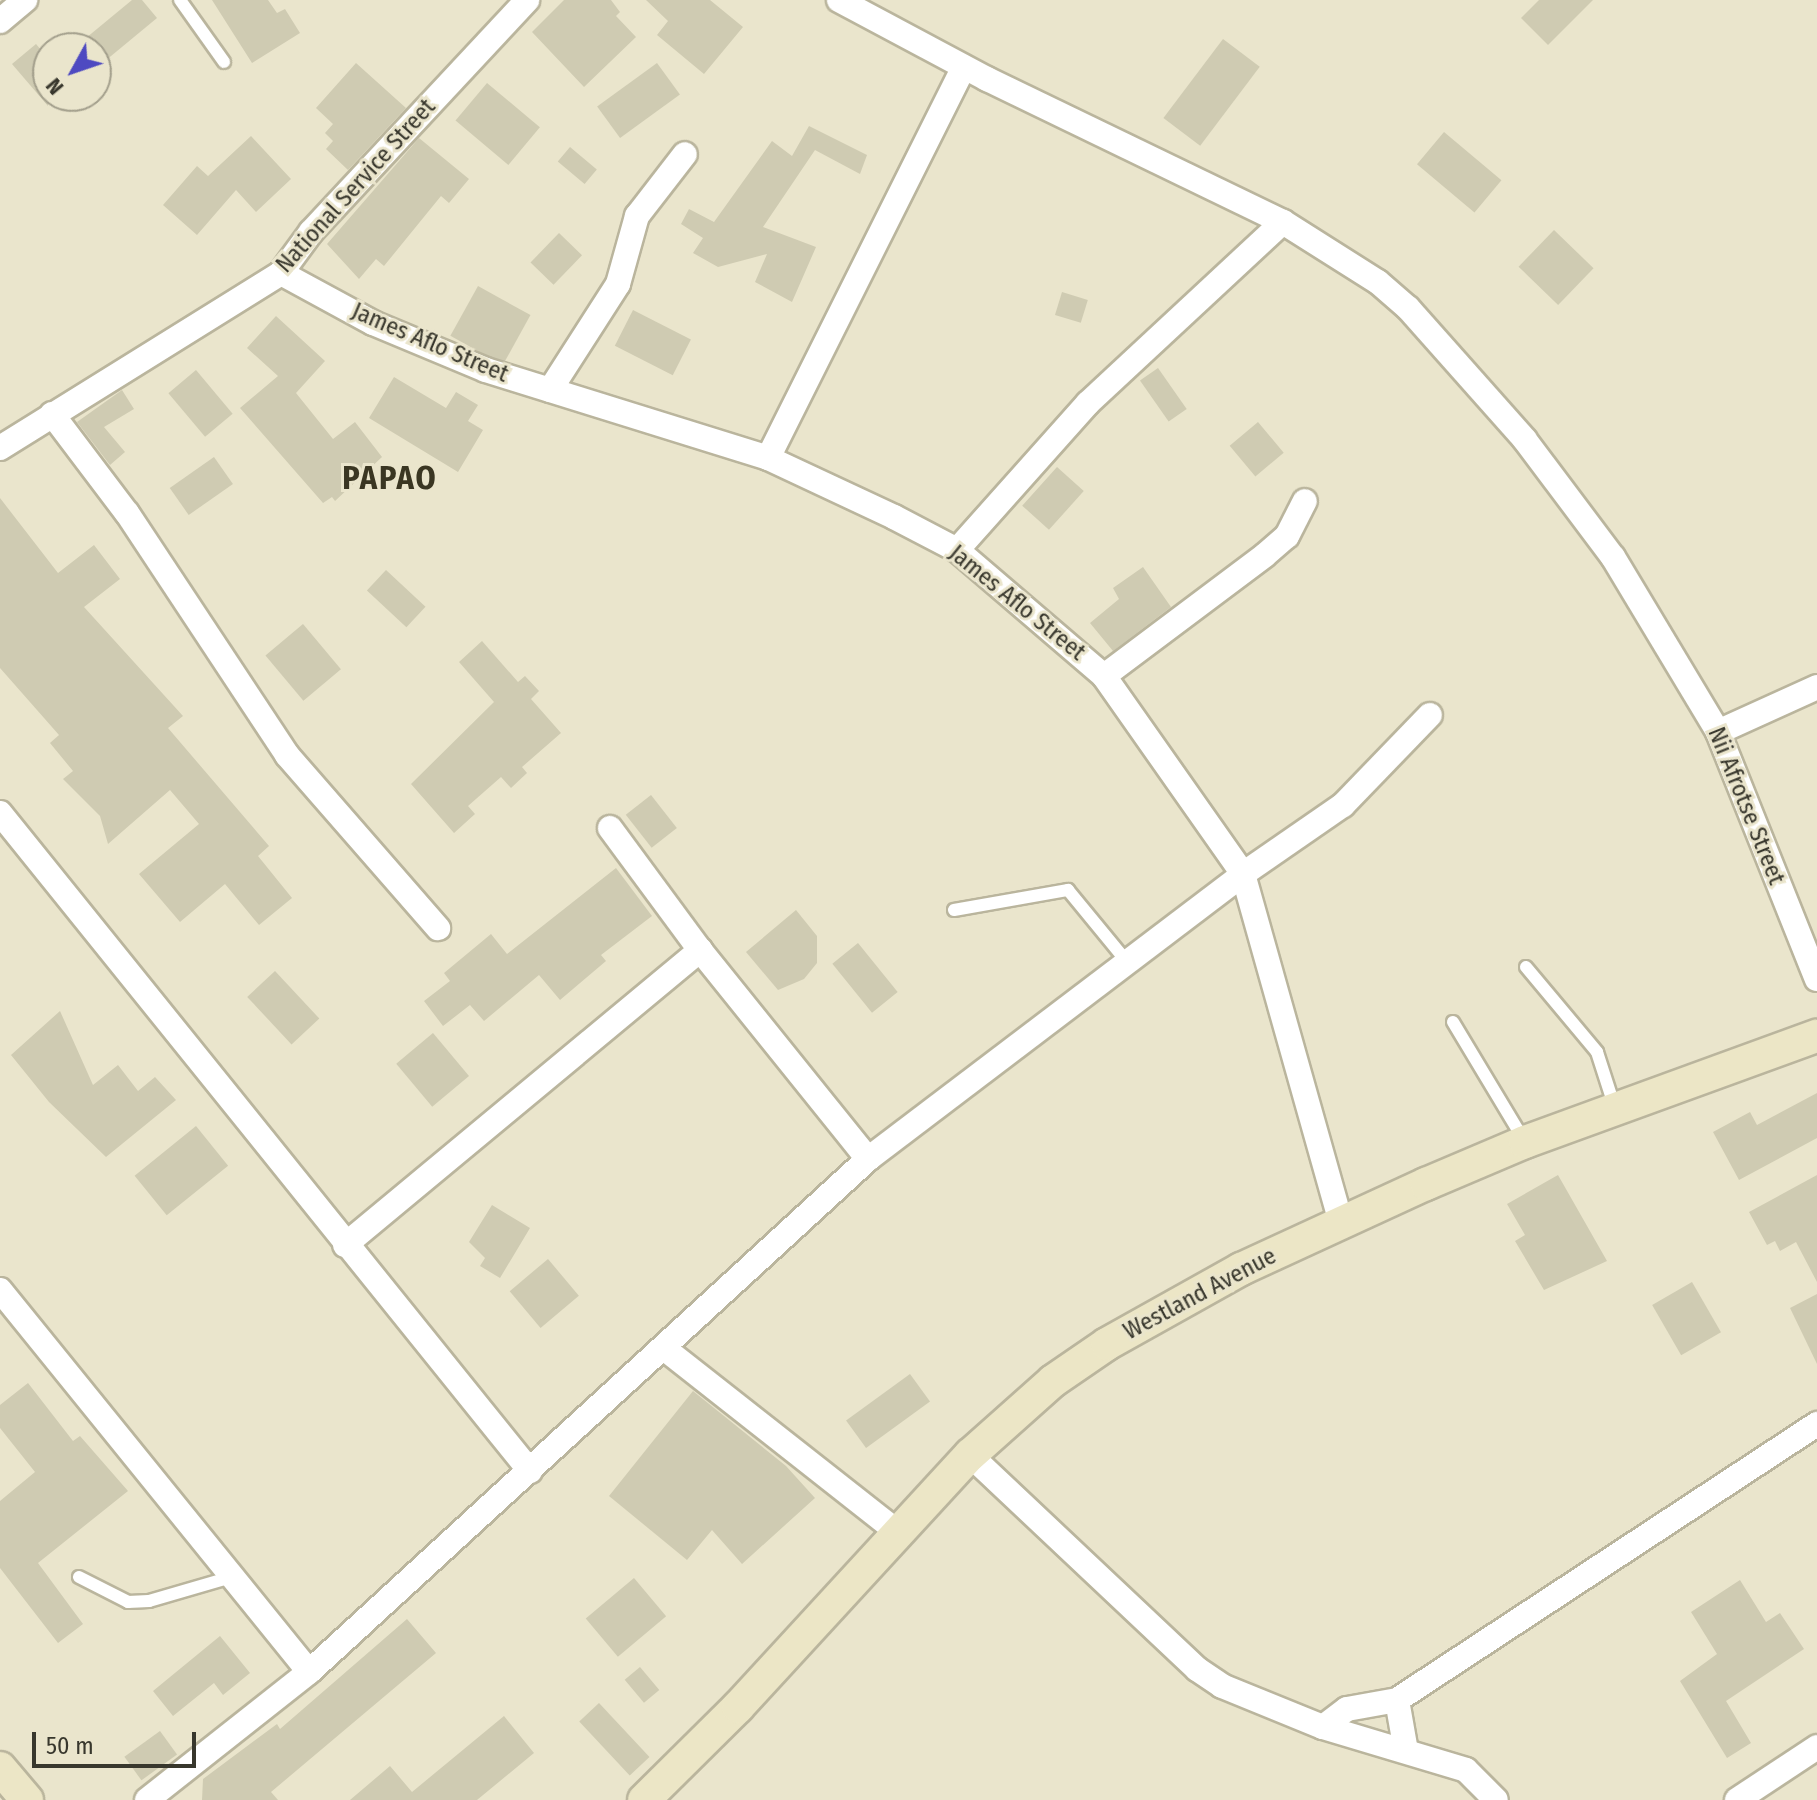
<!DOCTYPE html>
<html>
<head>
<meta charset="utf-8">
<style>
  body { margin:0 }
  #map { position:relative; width:1817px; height:1800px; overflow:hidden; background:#eae5cc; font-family:"Fira Sans Condensed",sans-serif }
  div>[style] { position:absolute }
  .building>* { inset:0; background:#cfcbb2; transform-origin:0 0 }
  .roads { filter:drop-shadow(2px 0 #bab59d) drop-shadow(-2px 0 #bab59d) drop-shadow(0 2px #bab59d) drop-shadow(0 -2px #bab59d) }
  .lane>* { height:12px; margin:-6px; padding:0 6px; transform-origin:6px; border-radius:6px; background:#fff }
  .street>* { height:24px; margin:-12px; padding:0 12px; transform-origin:12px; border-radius:12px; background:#fff }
  .secondary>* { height:32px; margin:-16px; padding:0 16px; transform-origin:16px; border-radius:16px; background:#ece6c6 }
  span { translate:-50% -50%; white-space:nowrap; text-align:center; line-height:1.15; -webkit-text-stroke:6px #eae5cc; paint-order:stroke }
  .street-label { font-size:24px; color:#38372d }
  .district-label { font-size:32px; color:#3a3622; font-weight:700; letter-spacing:2px }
  .north { position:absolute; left:32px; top:32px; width:80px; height:80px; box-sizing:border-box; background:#eae5cc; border:2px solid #a39f8c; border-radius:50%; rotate:230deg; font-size:22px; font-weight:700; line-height:32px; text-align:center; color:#38372d }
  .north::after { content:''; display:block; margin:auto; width:28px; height:36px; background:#4e4ac1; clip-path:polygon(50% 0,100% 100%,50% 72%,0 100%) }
  .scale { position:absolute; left:32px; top:1732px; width:164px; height:36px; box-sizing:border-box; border:4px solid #38372d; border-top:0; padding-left:10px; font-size:24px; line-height:28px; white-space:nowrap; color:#38372d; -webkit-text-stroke:6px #eae5cc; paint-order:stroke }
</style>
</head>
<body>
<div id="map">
  <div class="building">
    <div style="clip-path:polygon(132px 0,142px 0,157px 18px,105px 61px,86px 38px)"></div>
    <div style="clip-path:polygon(212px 0,268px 0,277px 13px,285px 9px,300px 33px,252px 63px)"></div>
    <div style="clip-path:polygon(564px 0,611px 0,620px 12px,616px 16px,636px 37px,584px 87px,532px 32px)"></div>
    <div style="clip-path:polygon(646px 0,710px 0,743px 27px,704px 74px,657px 35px,668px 21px)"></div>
    <div style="clip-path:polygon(1539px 0,1593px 0,1548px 45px,1521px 18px)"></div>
    <div style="left:1223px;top:39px;width:46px;height:99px;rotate:37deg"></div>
    <div style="clip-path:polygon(36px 44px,48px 58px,48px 106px,12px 64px)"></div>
    <div style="clip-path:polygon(356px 63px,406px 108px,348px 170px,326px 149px,333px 141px,325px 133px,333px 124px,316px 108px)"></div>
    <div style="left:657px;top:63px;width:39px;height:74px;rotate:54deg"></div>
    <div style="left:487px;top:83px;width:69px;height:49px;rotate:40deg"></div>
    <div style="clip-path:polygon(809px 126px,867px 155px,860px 174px,815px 150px,763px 227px,816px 247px,792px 302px,755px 282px,767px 254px,718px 267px,693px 253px,703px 238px,681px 224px,689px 209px,714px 222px,772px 141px,792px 156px)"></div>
    <div style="left:1444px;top:132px;width:75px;height:42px;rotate:40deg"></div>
    <div style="clip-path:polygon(251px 136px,291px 179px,256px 212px,236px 190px,197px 235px,163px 205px,197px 166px,208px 176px)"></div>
    <div style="clip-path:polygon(419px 138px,469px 179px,449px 203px,441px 196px,384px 266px,376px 259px,359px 279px,327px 244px)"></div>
    <div style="left:570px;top:147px;width:35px;height:19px;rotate:40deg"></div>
    <div style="left:1554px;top:230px;width:55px;height:51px;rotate:44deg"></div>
    <div style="left:559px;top:233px;width:32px;height:41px;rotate:44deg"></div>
    <div style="left:478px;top:286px;width:60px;height:57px;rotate:29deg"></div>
    <div style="left:1062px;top:292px;width:27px;height:24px;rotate:17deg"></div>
    <div style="left:633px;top:310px;width:65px;height:40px;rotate:27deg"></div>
    <div style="clip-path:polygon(276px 316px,325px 361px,296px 393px,333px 439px,355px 422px,382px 457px,335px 501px,332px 497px,323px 503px,240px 408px,278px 376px,247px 348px)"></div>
    <div style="left:1158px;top:368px;width:50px;height:22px;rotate:55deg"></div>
    <div style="left:196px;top:370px;width:57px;height:36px;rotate:50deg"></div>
    <div style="clip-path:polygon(394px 377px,446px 408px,456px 392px,478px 405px,468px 421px,483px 430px,458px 472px,369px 418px)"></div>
    <div style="clip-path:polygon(122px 390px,134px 409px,104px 427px,125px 452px,110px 465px,77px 422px)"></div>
    <div style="left:1258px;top:422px;width:40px;height:37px;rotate:50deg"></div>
    <div style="left:214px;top:457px;width:33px;height:54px;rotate:55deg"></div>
    <div style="left:1057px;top:467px;width:36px;height:52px;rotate:42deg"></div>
    <div style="clip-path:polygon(0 498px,58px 573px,94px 545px,120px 579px,84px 607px,183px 716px,168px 728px,269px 846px,258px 856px,292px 898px,259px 925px,225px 884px,180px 922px,139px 874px,199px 824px,170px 790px,108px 844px,100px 816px,63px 779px,73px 771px,50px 743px,59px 735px,0 668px)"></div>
    <div style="clip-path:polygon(1143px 567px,1171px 607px,1113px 651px,1090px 623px,1119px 599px,1113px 588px)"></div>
    <div style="left:386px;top:570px;width:54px;height:28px;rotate:43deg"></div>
    <div style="left:303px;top:624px;width:59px;height:49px;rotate:50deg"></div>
    <div style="clip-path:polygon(482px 641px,518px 682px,525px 676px,539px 691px,531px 699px,561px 733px,522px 767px,527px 773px,511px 788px,501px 777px,468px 806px,475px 814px,454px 833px,411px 784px,494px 702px,459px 662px)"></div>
    <div style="left:651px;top:795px;width:42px;height:32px;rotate:52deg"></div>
    <div style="clip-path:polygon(616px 868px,652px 916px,601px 955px,606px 961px,560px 1000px,539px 975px,484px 1021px,470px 1005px,443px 1026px,424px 1001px,450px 981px,444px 973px,491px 934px,507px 954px)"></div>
    <div style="clip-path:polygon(796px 910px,817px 936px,817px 963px,804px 979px,778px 990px,746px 952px)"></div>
    <div style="left:858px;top:943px;width:63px;height:33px;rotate:51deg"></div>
    <div style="left:275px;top:971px;width:65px;height:38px;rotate:47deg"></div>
    <div style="clip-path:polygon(60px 1011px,93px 1085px,118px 1065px,138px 1091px,155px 1077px,176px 1100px,106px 1157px,49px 1102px,11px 1055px)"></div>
    <div style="left:433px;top:1033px;width:56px;height:48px;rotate:50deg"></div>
    <div style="clip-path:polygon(1817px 1093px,1817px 1138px,1739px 1180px,1713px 1132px,1750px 1112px,1757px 1125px)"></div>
    <div style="left:196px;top:1126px;width:51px;height:79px;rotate:51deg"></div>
    <div style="clip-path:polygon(1558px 1175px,1607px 1261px,1544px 1290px,1515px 1241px,1525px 1235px,1507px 1204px)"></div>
    <div style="clip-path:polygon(1817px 1175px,1817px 1282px,1796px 1242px,1780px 1251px,1775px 1241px,1767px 1245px,1749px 1212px)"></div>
    <div style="clip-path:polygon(492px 1205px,530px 1228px,500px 1278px,480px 1266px,485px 1258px,469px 1242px)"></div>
    <div style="left:548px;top:1259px;width:48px;height:50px;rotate:50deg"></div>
    <div style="left:1692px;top:1282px;width:58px;height:46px;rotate:60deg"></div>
    <div style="clip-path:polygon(1817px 1294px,1817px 1364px,1790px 1308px)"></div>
    <div style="left:910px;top:1374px;width:34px;height:79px;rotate:54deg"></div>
    <div style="clip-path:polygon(28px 1383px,73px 1441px,80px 1436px,128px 1491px,38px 1563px,83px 1624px,58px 1643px,0 1568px,0 1501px,35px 1472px,0 1428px,0 1405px)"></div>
    <div style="clip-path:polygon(693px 1391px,786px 1466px,815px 1498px,742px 1564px,712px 1530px,687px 1560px,609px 1496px)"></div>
    <div style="left:634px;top:1578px;width:50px;height:63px;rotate:50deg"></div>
    <div style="clip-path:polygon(1740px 1580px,1766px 1622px,1780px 1613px,1804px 1649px,1726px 1701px,1751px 1743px,1727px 1758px,1680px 1681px,1717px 1654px,1691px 1612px)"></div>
    <div style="clip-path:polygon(407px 1619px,436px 1653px,271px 1792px,278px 1800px,202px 1800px,203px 1779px,277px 1724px,280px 1729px)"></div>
    <div style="clip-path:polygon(220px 1636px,250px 1673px,223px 1695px,214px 1683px,173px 1716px,153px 1691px)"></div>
    <div style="left:640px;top:1667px;width:30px;height:20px;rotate:50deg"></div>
    <div style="left:599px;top:1703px;width:74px;height:27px;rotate:47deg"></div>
    <div style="clip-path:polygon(504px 1716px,534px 1753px,477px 1800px,350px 1800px,390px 1766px,412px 1792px)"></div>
    <div style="left:160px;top:1731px;width:29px;height:44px;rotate:54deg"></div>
  </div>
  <div class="roads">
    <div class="lane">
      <div style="left:180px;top:0;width:76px;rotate:54.6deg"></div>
      <div style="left:954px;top:910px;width:116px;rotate:-10deg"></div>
      <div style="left:1068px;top:890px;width:94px;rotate:50.6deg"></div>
      <div style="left:1526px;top:967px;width:111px;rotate:50.1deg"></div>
      <div style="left:1597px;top:1052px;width:59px;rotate:72.2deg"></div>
      <div style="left:1453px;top:1022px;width:140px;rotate:59deg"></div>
      <div style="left:79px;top:1577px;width:55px;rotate:27deg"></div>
      <div style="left:128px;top:1602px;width:21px;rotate:-3deg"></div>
      <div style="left:149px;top:1601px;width:85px;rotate:-16.3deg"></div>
    </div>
    <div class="street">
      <div style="left:839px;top:0;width:168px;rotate:28.1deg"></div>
      <div style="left:987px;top:79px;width:329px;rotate:25.8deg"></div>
      <div style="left:1283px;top:222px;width:112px;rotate:32.3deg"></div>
      <div style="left:1378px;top:282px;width:40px;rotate:41deg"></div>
      <div style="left:1408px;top:308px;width:176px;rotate:48.4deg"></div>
      <div style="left:1525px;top:440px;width:146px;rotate:53.1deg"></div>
      <div style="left:1613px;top:557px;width:204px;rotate:59deg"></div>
      <div style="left:1718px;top:732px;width:266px;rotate:68.2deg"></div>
      <div style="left:0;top:21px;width:33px;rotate:-40deg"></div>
      <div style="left:281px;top:273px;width:105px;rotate:28.5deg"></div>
      <div style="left:373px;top:323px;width:122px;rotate:22.6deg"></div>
      <div style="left:486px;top:370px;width:295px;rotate:17.3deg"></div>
      <div style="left:768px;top:458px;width:139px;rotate:25.1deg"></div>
      <div style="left:894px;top:517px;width:71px;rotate:27.6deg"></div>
      <div style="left:957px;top:550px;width:194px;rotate:40.6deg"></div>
      <div style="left:1104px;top:676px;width:242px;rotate:54.9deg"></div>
      <div style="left:1243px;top:874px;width:362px;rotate:74.3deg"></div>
      <div style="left:550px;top:390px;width:126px;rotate:-57.3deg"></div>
      <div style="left:618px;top:284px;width:71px;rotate:-74.4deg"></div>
      <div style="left:637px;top:216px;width:78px;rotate:-52.3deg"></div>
      <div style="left:52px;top:414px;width:124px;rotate:52.9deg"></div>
      <div style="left:127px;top:513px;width:290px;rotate:56.5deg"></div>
      <div style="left:287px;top:755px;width:230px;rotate:48.9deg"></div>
      <div style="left:0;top:448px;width:331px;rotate:-31.9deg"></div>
      <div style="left:281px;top:273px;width:51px;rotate:-53.8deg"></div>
      <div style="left:311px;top:232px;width:317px;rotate:-47deg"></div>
      <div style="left:768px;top:458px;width:437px;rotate:-63.4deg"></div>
      <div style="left:957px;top:550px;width:197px;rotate:-48.3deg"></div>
      <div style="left:1088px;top:403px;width:266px;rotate:-42.9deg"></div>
      <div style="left:1104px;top:676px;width:201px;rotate:-36.9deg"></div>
      <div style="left:1265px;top:555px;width:29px;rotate:-41deg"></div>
      <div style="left:1287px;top:536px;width:39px;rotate:-63deg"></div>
      <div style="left:1718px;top:732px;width:109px;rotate:-24.4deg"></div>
      <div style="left:0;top:813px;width:845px;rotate:51.15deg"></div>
      <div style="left:610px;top:828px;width:152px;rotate:53.6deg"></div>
      <div style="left:700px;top:950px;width:268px;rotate:51.2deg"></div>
      <div style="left:345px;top:1245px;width:462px;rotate:-39.7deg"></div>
      <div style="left:0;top:1290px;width:491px;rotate:51deg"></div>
      <div style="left:665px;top:1349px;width:294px;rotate:38.2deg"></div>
      <div style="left:970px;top:1455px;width:312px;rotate:43.3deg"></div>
      <div style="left:1197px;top:1669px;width:30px;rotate:34deg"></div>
      <div style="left:1222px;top:1686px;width:109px;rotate:22.1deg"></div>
      <div style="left:1323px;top:1727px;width:149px;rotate:16.7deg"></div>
      <div style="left:1466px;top:1770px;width:42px;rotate:45deg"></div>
      <div style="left:1397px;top:1700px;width:52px;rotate:80deg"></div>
      <div style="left:1323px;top:1727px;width:30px;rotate:-37deg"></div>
      <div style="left:1347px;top:1709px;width:51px;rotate:-10.2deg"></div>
      <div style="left:1397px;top:1700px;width:503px;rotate:-33.31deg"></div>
      <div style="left:147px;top:1800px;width:206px;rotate:-38.3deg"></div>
      <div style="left:309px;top:1672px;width:759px;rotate:-42.54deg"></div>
      <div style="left:868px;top:1159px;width:471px;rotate:-37.2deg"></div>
      <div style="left:1243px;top:874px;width:121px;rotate:-34.6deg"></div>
      <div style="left:1343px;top:805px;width:125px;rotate:-46deg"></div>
      <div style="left:1737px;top:1800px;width:96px;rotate:-33.5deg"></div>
    </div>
    <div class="secondary">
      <div style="left:0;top:1768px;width:42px;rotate:49.8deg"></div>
      <div style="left:644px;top:1800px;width:132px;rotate:-44.7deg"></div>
      <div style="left:738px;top:1707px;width:343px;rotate:-47.4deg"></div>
      <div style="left:970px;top:1455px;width:111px;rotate:-41.7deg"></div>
      <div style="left:1053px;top:1381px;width:65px;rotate:-34.4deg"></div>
      <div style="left:1107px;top:1344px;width:154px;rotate:-29.2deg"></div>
      <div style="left:1241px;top:1269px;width:204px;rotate:-24.7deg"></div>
      <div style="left:1426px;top:1184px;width:108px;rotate:-23deg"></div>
      <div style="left:1525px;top:1142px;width:311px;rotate:-20deg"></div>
    </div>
  </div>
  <div class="street-label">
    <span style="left:356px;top:186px;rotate:-48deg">National Service Street</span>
    <span style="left:430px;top:343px;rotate:23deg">James Aflo Street</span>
    <span style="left:1017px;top:603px;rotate:39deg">James Aflo Street</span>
    <span style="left:1746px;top:806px;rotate:68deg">Nii Afrotse Street</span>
    <span style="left:1200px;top:1294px;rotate:-28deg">Westland Avenue</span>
  </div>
  <div class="district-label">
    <span style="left:390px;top:478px">PAPAO</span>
  </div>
  <div class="north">N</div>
  <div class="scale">50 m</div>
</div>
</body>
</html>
